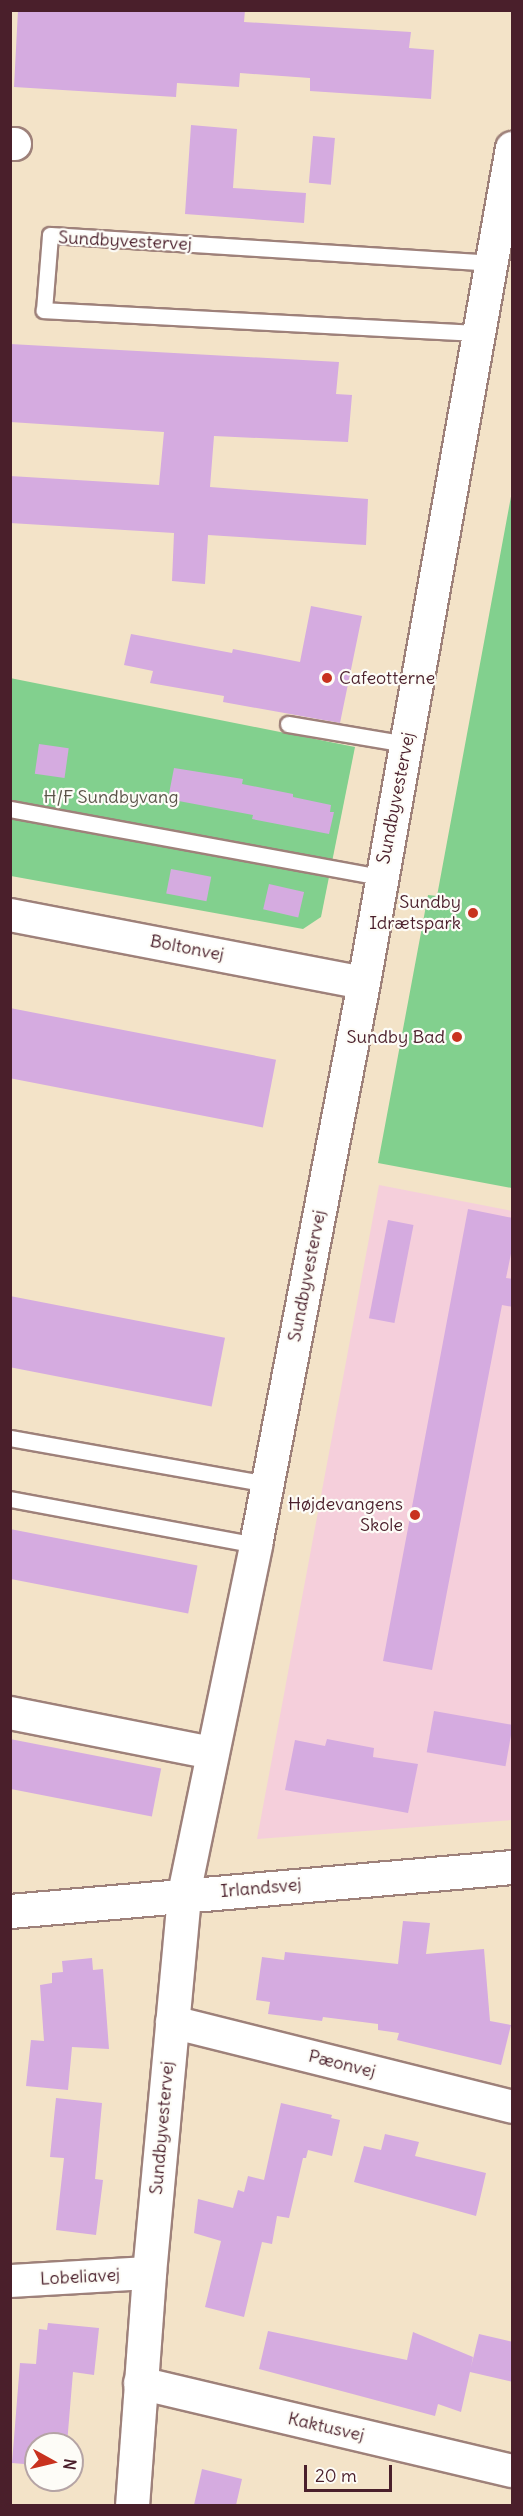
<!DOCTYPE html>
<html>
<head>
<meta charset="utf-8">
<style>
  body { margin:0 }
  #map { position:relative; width:523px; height:2516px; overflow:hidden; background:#f3e3c8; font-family:Delius,sans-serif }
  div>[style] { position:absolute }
  .built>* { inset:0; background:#f5cfdb }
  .green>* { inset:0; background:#82d08e }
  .building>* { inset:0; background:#d5abe0; transform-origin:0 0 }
  .roads { filter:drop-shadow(2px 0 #9e817a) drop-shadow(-2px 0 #9e817a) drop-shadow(0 2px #9e817a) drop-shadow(0 -2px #9e817a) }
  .lane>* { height:15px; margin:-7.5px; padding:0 7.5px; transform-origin:7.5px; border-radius:7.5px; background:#fff }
  .street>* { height:32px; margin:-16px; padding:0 16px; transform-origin:16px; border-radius:16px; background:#fff }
  .secondary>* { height:33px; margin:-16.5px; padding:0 16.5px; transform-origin:16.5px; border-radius:16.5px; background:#fff }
  .dots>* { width:16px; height:16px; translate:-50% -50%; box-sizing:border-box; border:3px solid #fdfcf7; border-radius:50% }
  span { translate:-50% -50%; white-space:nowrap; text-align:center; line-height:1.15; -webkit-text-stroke:4.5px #fdfcf7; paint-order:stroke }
  .street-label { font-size:18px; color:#4a1f2b }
  .poi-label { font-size:18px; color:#4a1f2b }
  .left { translate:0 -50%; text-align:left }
  .right { translate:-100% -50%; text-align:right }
  .park-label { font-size:18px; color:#5b5449 }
  .frame { position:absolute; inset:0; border:12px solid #4a1f2b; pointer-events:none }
  .north { position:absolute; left:24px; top:2432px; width:60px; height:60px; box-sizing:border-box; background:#fdfcf7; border:2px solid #b5a4a5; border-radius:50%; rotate:98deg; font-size:16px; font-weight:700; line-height:24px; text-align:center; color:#4a1f2b }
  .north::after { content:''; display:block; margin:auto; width:21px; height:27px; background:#c8321e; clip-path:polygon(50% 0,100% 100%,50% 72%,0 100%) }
  .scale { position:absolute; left:304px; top:2465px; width:88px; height:27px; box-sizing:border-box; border:3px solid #4a1f2b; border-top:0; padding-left:8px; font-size:18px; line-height:21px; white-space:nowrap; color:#4a1f2b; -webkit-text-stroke:4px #fdfcf7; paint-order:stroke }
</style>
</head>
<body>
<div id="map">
  <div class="built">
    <div style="clip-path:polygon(379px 1185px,512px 1211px,512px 1820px,257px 1839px)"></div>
  </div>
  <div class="green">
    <div style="clip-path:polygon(512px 491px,512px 1188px,378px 1163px,428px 895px,437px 896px)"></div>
    <div style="clip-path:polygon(10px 678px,355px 747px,321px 917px,303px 929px,11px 876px)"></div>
  </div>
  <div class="building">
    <div style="clip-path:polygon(18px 10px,245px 10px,244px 22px,411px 32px,409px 48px,434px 50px,431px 99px,310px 91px,310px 78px,240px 73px,239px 87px,177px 83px,176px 97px,14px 87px)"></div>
    <div style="clip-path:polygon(191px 125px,237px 129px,233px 188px,306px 193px,304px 223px,185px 214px)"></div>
    <div style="left:313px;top:136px;width:22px;height:47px;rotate:5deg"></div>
    <div style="clip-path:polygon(10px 344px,339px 362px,336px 394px,352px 395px,348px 442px,214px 436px,210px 487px,368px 499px,366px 545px,208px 535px,205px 584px,172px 581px,174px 533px,10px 523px,10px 476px,159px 485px,164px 432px,10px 422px)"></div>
    <div style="clip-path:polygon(311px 606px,362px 616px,340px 723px,223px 702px,224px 696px,150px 683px,153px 671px,124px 665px,131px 634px,232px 653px,233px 649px,300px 662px)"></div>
    <div style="left:39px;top:744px;width:30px;height:30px;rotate:8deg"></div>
    <div style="clip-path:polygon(174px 768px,243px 779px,242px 784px,293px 794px,293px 797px,331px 805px,330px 812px,334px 812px,329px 834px,252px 819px,253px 815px,168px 799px)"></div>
    <div style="left:171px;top:869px;width:41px;height:25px;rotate:11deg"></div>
    <div style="left:269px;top:884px;width:36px;height:26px;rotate:13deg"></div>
    <div style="left:10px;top:1008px;width:271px;height:69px;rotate:11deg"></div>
    <div style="clip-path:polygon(468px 1209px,513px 1218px,513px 1244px,506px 1278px,513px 1279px,513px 1307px,502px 1305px,432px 1670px,383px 1661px)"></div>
    <div style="left:388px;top:1220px;width:26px;height:100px;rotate:11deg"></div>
    <div style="left:10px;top:1296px;width:219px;height:70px;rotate:11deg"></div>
    <div style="left:10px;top:1529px;width:191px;height:49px;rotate:11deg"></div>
    <div style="left:434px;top:1711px;width:80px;height:42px;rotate:10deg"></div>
    <div style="left:10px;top:1739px;width:154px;height:49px;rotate:11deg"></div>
    <div style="clip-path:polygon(327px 1739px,374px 1748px,373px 1757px,418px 1764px,408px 1813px,285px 1790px,295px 1740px,325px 1746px)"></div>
    <div style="clip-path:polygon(403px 1921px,430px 1923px,426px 1954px,484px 1949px,490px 2021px,511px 2025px,501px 2065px,397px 2040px,399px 2033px,378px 2030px,378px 2024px,323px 2017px,322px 2021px,268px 2014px,270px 2002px,256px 2000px,262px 1957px,284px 1960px,285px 1952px,398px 1964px)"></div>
    <div style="clip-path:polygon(92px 1958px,93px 1970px,103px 1969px,109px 2049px,72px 2047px,68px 2090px,26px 2086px,31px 2040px,44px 2041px,40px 1985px,52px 1983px,52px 1973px,63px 1972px,62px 1961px)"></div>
    <div style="clip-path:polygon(56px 2098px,102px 2103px,95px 2179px,103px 2180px,96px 2235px,56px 2230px,64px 2158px,50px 2157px)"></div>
    <div style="clip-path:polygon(281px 2103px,332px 2115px,331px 2118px,340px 2120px,332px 2156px,308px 2150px,306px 2158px,303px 2158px,289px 2218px,277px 2216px,272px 2244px,262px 2242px,244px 2317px,205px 2307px,221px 2241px,194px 2233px,198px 2199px,233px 2208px,238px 2190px,244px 2192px,248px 2176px,264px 2180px)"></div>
    <div style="clip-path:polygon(385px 2134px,419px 2142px,415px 2156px,486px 2173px,476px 2216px,354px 2182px,364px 2146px,381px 2150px)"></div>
    <div style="clip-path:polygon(48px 2323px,99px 2328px,94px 2375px,73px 2372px,67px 2444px,36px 2444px,36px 2465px,12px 2463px,20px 2363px,36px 2364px,39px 2329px,47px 2330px)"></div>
    <div style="clip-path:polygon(268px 2331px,407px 2360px,413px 2332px,473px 2357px,471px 2367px,479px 2334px,513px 2342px,513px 2382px,470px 2372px,461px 2412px,438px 2404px,435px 2416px,259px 2369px)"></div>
    <div style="clip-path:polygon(202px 2469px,242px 2479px,236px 2505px,194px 2505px)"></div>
  </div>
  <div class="roads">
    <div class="lane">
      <div style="left:479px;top:333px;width:436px;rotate:-177deg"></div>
      <div style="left:44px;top:310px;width:75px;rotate:-85.4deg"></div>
      <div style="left:50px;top:235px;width:442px;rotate:3.6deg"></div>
      <div style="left:288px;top:724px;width:120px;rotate:9.6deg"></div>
      <div style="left:10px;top:809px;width:377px;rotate:10.4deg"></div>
      <div style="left:10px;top:1438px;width:261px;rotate:10.1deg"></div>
      <div style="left:10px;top:1499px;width:250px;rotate:10.6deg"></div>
    </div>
    <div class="street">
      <div style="left:10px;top:144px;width:5px"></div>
      <div style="left:10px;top:915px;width:360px;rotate:10.9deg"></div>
      <div style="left:10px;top:1713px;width:206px;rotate:11.2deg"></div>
      <div style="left:184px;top:1894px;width:356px;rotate:-78.3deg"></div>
      <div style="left:256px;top:1545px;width:572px;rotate:-79.12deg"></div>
      <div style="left:364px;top:983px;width:848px;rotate:-79.95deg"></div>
      <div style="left:172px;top:2022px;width:350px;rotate:14deg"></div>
      <div style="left:10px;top:2281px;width:139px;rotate:-3.3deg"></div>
      <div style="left:140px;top:2383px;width:382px;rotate:13.3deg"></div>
    </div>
    <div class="secondary">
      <div style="left:10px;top:1911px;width:504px;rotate:-5.01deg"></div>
      <div style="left:132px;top:2506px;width:234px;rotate:-85.8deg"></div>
      <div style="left:149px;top:2273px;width:381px;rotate:-84.7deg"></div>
    </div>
  </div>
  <div class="dots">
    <div style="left:327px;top:678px;background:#c8321e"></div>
    <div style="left:473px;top:913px;background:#c8321e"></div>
    <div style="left:457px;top:1037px;background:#c8321e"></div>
    <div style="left:415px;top:1515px;background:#c8321e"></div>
  </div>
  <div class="street-label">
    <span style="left:125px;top:241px;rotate:3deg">Sundbyvestervej</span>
    <span style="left:396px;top:798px;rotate:-79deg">Sundbyvestervej</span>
    <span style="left:187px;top:948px;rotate:11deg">Boltonvej</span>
    <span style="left:307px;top:1276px;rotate:-79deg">Sundbyvestervej</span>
    <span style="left:261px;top:1888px;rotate:-5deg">Irlandsvej</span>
    <span style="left:342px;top:2064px;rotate:14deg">Pæonvej</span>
    <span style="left:162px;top:2128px;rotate:-85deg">Sundbyvestervej</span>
    <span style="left:80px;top:2277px;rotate:-3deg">Lobeliavej</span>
    <span style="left:326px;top:2427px;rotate:13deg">Kaktusvej</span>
  </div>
  <div class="poi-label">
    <span class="left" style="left:339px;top:678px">Cafeotterne</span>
    <span class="right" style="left:461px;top:913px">Sundby<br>Idrætspark</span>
    <span class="right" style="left:445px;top:1037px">Sundby Bad</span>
    <span class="right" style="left:403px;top:1515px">Højdevangens<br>Skole</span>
  </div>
  <div class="park-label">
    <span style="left:111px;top:797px">H/F Sundbyvang</span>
  </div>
  <div class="frame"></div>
  <div class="north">N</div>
  <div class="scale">20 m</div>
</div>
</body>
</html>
